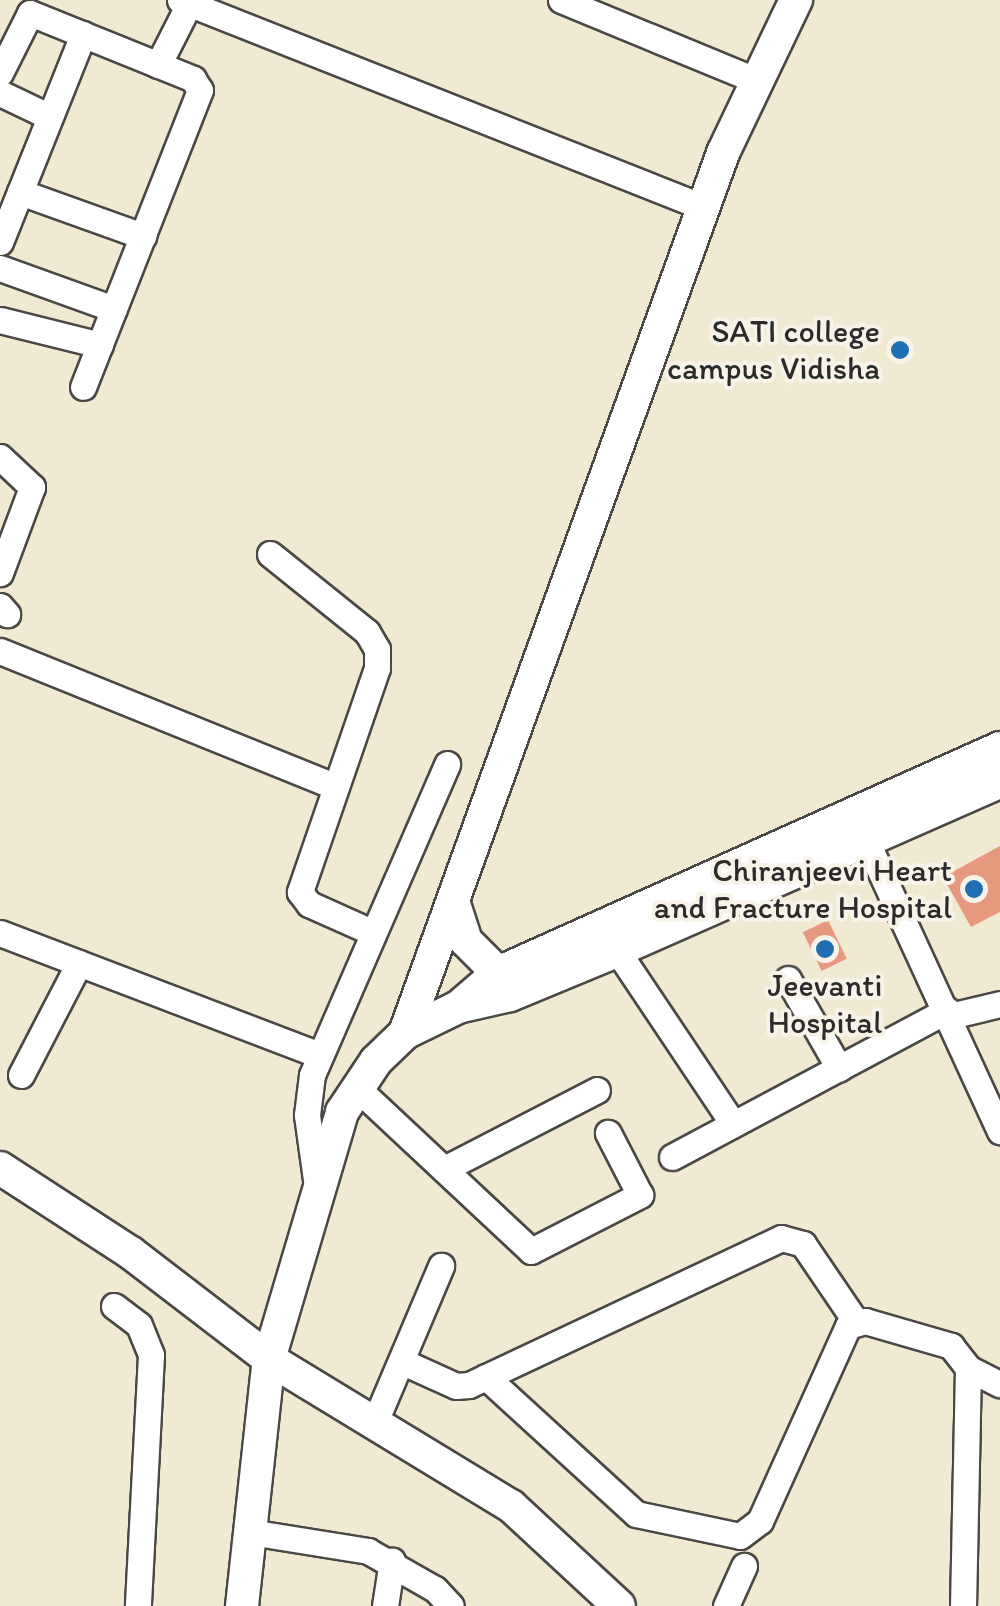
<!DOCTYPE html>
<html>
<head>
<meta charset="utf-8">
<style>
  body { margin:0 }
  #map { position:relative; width:1000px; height:1606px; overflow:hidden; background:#f1ead3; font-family:Itim,sans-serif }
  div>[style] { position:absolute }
  .building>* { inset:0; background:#e6997e; transform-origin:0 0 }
  .roads { filter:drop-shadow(2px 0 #494844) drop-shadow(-2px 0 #494844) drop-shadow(0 2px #494844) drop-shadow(0 -2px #494844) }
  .minor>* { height:25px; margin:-12.5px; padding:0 12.5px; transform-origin:12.5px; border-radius:12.5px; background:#fff }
  .major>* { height:32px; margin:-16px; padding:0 16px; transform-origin:16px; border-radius:16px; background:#fff }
  .dots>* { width:28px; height:28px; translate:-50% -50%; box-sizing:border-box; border:5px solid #f7f3e8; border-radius:50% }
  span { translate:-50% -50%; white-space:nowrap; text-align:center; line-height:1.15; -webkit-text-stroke:8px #f7f3e8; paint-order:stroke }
  .poi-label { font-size:32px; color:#2b2b2b }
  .right { translate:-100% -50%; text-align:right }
</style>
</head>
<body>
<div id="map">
  <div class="building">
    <div style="clip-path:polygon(1000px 846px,1000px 912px,971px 927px,943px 877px)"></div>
    <div style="left:828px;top:920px;width:43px;height:28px;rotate:64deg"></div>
  </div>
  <div class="roads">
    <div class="minor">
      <div style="left:180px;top:0;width:562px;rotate:21.59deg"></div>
      <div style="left:561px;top:0;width:210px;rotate:22.4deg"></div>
      <div style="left:158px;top:65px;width:68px;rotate:-63.1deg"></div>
      <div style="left:0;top:73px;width:67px;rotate:-63.4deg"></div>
      <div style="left:30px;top:13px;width:176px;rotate:22deg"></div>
      <div style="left:193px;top:79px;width:13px;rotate:58deg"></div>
      <div style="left:200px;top:90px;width:319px;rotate:111.5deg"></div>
      <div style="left:0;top:93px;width:55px;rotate:25.6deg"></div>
      <div style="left:20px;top:192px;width:131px;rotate:19.7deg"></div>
      <div style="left:0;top:242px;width:224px;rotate:-68.2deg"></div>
      <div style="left:0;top:268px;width:121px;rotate:19.8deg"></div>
      <div style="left:0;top:320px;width:103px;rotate:14deg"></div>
      <div style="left:0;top:457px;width:44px;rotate:43.2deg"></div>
      <div style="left:32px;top:487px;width:92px;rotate:110.4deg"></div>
      <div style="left:270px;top:554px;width:124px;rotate:38.8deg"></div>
      <div style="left:367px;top:632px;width:20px;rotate:60deg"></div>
      <div style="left:377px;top:649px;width:19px;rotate:90deg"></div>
      <div style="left:377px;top:668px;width:237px;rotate:109deg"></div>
      <div style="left:300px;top:892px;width:15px;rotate:53deg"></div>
      <div style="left:309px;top:904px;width:69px;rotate:24deg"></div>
      <div style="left:0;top:606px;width:11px;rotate:49deg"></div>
      <div style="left:0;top:651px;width:360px;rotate:22deg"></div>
      <div style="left:860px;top:827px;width:335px;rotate:65.3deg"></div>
      <div style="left:0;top:933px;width:342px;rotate:20.9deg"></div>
      <div style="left:608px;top:937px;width:225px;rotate:56.2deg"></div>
      <div style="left:788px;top:979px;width:103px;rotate:60.2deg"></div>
      <div style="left:950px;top:1016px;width:51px;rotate:-13.5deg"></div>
      <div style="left:21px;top:1075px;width:126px;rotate:-62.6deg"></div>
      <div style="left:357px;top:1088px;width:238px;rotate:43.1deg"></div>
      <div style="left:531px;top:1251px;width:123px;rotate:-27.2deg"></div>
      <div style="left:640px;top:1195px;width:70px;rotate:-117.3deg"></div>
      <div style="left:672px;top:1157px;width:312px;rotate:-28.1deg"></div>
      <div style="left:444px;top:1169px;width:172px;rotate:-27.3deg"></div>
      <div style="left:317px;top:1187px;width:73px;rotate:-97.9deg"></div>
      <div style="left:307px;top:1115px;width:40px;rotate:-82.9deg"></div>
      <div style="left:312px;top:1075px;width:339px;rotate:-66.5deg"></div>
      <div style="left:114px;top:1306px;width:31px;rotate:37deg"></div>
      <div style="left:139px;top:1325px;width:32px;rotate:68deg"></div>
      <div style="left:151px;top:1355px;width:251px;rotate:93deg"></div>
      <div style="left:403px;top:1362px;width:58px;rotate:24.4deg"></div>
      <div style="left:456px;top:1386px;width:13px;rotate:-4deg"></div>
      <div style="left:469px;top:1385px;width:345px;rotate:-25.2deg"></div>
      <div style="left:781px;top:1238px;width:23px;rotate:15deg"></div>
      <div style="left:803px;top:1244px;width:94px;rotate:55.8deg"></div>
      <div style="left:968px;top:1368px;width:36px;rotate:27deg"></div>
      <div style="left:486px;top:1377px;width:203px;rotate:42.4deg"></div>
      <div style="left:636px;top:1514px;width:106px;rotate:11.9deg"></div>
      <div style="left:740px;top:1536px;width:25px;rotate:-37deg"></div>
      <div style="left:760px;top:1521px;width:214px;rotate:-65.7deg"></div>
      <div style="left:848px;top:1326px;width:18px;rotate:-16deg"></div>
      <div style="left:865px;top:1321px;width:90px;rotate:16.2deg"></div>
      <div style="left:951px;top:1346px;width:28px;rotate:52deg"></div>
      <div style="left:968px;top:1368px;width:238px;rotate:91.2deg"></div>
      <div style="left:374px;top:1424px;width:172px;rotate:-67deg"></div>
      <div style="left:250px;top:1532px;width:120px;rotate:9.1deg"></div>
      <div style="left:368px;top:1551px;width:77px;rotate:29.6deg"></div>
      <div style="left:435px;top:1589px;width:23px;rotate:47deg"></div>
      <div style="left:385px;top:1606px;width:46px;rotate:-81.2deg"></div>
      <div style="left:726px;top:1606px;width:44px;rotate:-65.8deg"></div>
    </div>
    <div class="major">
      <div style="left:453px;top:901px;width:42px;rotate:72deg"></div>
      <div style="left:466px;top:941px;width:45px;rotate:45deg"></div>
      <div style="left:462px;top:1004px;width:48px;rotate:-40.7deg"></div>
      <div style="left:498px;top:973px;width:550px;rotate:-24.14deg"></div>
      <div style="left:405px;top:1033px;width:936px;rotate:-70.13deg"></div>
      <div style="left:723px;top:153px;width:170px;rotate:-64.5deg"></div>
      <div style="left:0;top:1168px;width:156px;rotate:33deg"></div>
      <div style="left:131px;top:1253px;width:174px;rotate:37.5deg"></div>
      <div style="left:269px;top:1359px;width:283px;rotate:31.3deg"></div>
      <div style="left:511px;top:1506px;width:147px;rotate:42.8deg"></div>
      <div style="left:242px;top:1606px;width:248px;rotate:-83.8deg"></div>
      <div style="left:269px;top:1359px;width:258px;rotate:-73.5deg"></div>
      <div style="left:342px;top:1112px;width:61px;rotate:-56.3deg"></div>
      <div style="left:376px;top:1061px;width:40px;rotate:-44deg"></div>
      <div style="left:405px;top:1033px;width:59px;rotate:-26.1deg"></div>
      <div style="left:458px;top:1007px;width:53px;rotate:-13deg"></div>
      <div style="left:510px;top:995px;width:115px;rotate:-22.5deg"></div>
      <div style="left:616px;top:951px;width:420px;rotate:-23.8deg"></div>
    </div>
  </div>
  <div class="dots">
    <div style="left:900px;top:350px;background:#1f6fb2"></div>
    <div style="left:974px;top:889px;background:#1f6fb2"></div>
    <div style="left:825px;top:949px;background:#1f6fb2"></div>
  </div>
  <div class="poi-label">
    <span class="right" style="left:880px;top:350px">SATI college<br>campus Vidisha</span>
    <span class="right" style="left:952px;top:889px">Chiranjeevi Heart<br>and Fracture Hospital</span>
    <span style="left:825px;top:1004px">Jeevanti<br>Hospital</span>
  </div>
</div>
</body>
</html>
